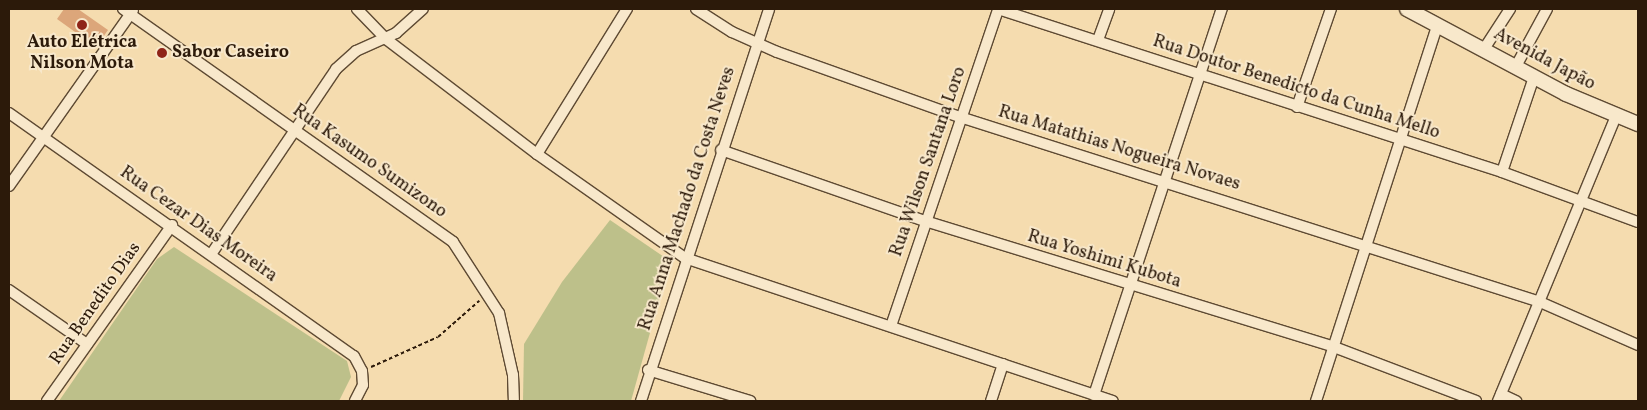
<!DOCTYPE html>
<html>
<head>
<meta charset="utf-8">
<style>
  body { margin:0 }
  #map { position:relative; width:1647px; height:410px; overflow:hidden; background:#f5dcaf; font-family:Vollkorn,serif }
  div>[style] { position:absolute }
  .green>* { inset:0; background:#bdc08a }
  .building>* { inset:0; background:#dca67a }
  .path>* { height:2px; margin-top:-1px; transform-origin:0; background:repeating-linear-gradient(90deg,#2c1a0a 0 4px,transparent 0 6.5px) }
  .roads { filter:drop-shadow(1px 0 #5e4a33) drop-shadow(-1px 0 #5e4a33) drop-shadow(0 1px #5e4a33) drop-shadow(0 -1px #5e4a33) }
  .minor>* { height:10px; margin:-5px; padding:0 5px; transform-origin:5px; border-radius:5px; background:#f8e8cb }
  .secondary>* { height:14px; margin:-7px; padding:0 7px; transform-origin:7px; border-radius:7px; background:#f8e8cb }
  .dots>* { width:14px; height:14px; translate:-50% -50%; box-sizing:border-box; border:2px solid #f8e8cb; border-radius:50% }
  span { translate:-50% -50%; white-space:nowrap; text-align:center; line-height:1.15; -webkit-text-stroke:4px #f8e8cb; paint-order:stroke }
  .poi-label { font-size:18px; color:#2c1a0a; font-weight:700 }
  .left { translate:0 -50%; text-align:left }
  .street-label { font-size:18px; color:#2c1a0a }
  .frame { position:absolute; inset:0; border:10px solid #2c1a0a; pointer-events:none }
</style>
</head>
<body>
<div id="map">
  <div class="green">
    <div style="clip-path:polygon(610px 220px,670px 261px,631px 401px,523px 401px,524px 344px,562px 282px)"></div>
    <div style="clip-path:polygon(174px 247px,347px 361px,351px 377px,339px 401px,59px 401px,157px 259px)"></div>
  </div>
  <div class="building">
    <div style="clip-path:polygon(64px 9px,78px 9px,108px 30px,96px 47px,57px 19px)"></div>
  </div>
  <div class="path">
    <div style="left:371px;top:367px;width:73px;rotate:-24.1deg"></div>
    <div style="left:438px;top:337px;width:55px;rotate:-41.3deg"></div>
  </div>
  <div class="roads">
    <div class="minor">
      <div style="left:123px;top:9px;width:404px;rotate:35.2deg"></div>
      <div style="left:453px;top:242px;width:85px;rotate:57.1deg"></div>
      <div style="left:499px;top:313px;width:64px;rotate:77.3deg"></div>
      <div style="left:513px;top:375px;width:26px;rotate:88deg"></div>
      <div style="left:357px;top:9px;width:42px;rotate:46deg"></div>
      <div style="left:386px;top:39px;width:190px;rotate:37.3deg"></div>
      <div style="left:537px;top:154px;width:181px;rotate:35.1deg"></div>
      <div style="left:685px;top:258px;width:451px;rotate:18.5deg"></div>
      <div style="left:696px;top:9px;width:43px;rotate:32.6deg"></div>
      <div style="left:732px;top:32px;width:49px;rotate:24deg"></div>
      <div style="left:777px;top:52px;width:194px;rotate:19.6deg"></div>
      <div style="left:960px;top:117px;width:609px;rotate:17.69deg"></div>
      <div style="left:1540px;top:302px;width:107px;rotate:23.7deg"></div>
      <div style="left:998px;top:9px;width:530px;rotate:17.92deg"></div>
      <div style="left:1502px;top:172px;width:145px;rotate:20.2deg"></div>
      <div style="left:1098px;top:40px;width:33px;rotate:-70deg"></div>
      <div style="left:1484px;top:49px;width:48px;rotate:-57deg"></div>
      <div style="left:1515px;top:68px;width:67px;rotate:-61.5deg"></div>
      <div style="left:1297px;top:107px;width:104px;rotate:-70.9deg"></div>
      <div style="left:9px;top:113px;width:422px;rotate:35.2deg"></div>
      <div style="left:354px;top:356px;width:17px;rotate:62deg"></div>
      <div style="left:362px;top:371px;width:14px;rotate:86deg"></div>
      <div style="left:363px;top:385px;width:18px;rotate:117deg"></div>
      <div style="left:721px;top:150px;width:216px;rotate:19.2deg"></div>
      <div style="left:925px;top:221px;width:428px;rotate:17.1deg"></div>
      <div style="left:1334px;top:347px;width:152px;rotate:20.8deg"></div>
      <div style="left:537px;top:154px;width:171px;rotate:-58.2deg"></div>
      <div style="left:1502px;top:172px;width:100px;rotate:-71.4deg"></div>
      <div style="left:9px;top:186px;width:215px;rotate:-54.8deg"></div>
      <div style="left:212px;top:253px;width:222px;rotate:-56deg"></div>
      <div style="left:336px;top:69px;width:27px;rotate:-42deg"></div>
      <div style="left:356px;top:51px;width:44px;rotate:-24.2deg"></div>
      <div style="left:396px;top:33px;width:36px;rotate:-42deg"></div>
      <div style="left:9px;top:290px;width:95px;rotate:34.7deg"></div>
      <div style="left:891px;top:326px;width:335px;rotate:-71.3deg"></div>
      <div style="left:648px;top:370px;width:107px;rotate:16.9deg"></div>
      <div style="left:1501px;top:394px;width:17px;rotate:25deg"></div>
      <div style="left:1094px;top:395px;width:407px;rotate:-71.7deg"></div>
      <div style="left:47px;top:401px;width:216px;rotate:-54.6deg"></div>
      <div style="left:641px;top:401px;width:412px;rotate:-71.9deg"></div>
      <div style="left:991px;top:401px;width:39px;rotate:-72deg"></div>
      <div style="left:1316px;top:401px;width:396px;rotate:-72.1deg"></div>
      <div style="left:1498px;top:401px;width:306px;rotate:-67.5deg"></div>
    </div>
    <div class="secondary">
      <div style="left:1407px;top:9px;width:180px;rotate:28.1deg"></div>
      <div style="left:1566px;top:94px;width:78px;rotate:22.6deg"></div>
    </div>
  </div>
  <div class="dots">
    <div style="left:82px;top:25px;background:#8f2418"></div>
    <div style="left:162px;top:53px;background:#8f2418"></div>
  </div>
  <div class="poi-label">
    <span style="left:82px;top:54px">Auto Elétrica<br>Nilson Mota</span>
    <span class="left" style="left:172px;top:53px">Sabor Caseiro</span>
  </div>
  <div class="street-label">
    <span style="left:1544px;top:60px;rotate:28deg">Avenida Japão</span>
    <span style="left:1296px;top:88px;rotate:18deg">Rua Doutor Benedicto da Cunha Mello</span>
    <span style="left:1119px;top:149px;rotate:17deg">Rua Matathias Nogueira Novaes</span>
    <span style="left:369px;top:162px;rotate:35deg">Rua Kasumo Sumizono</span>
    <span style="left:929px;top:162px;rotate:-71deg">Rua Wilson Santana Loro</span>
    <span style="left:688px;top:199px;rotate:-72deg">Rua Anna Machado da Costa Neves</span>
    <span style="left:198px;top:225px;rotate:35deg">Rua Cezar Dias Moreira</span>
    <span style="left:1104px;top:260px;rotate:17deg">Rua Yoshimi Kubota</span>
    <span style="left:96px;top:304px;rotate:-55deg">Rua Benedito Dias</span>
  </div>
  <div class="frame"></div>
</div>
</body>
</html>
